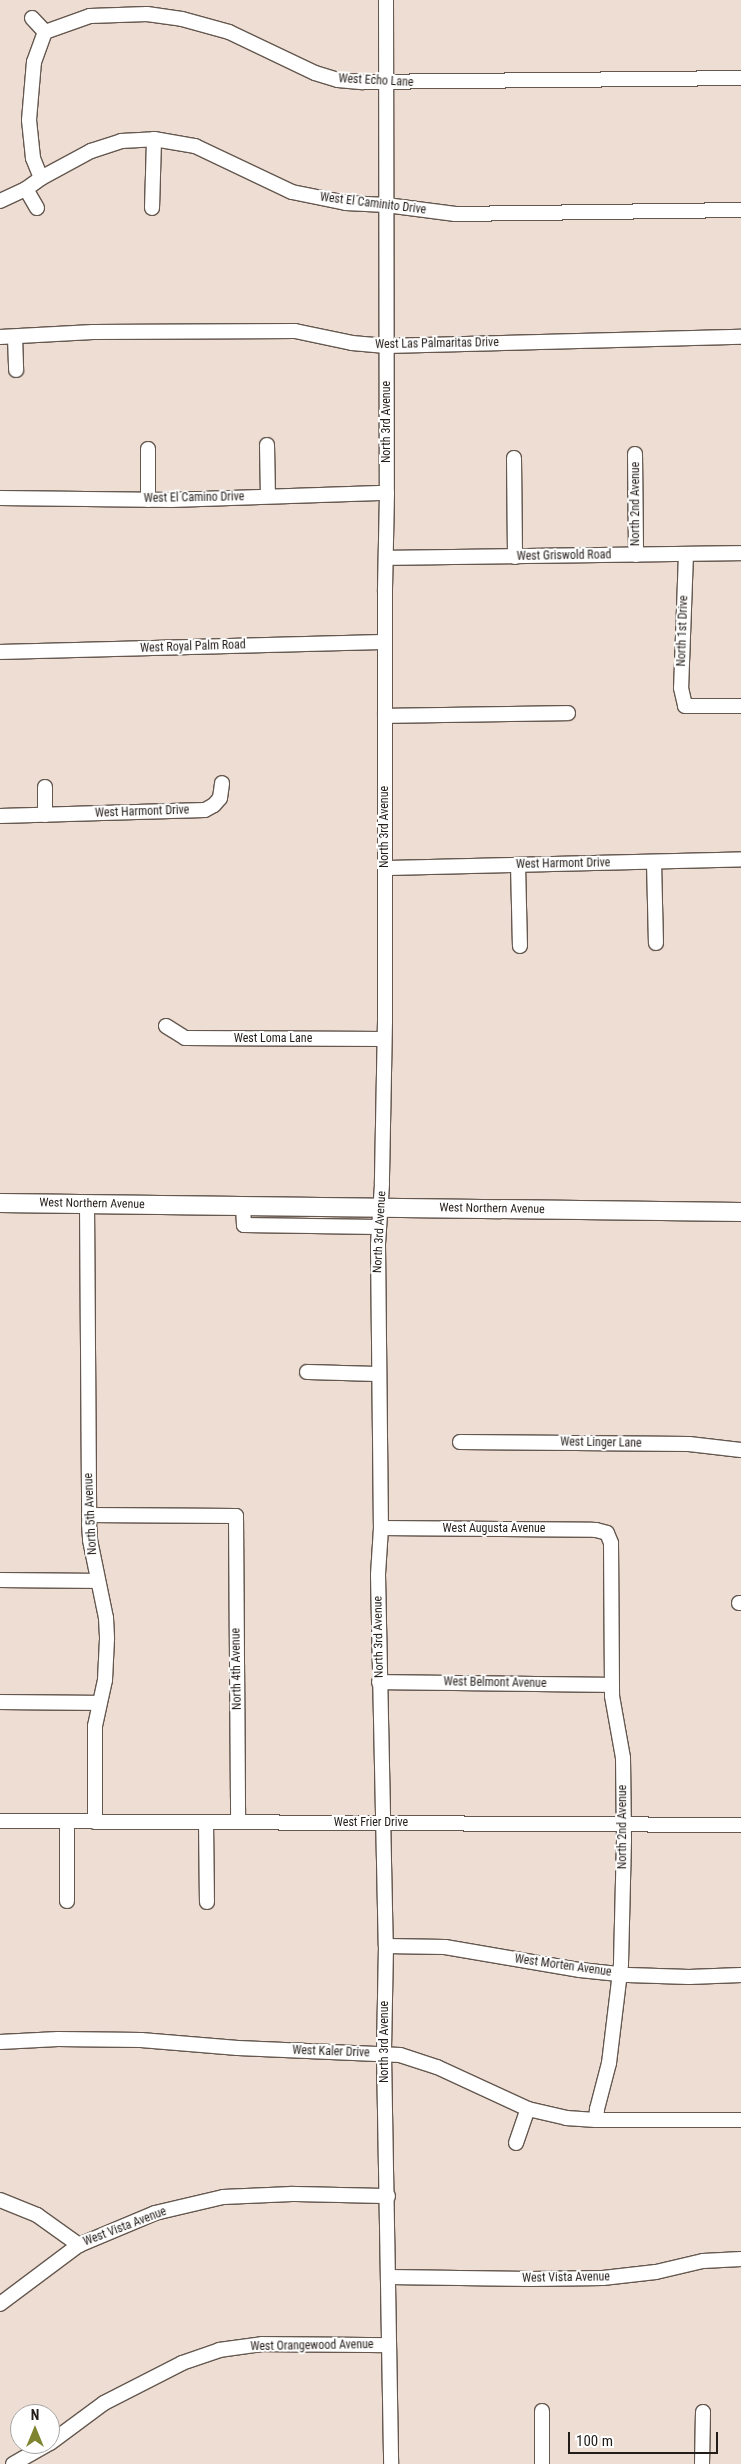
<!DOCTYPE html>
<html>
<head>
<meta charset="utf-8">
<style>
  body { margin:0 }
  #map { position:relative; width:741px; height:2464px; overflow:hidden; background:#edddd3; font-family:"Roboto Condensed",sans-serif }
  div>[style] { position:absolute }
  .roads { filter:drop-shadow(1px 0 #65584f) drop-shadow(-1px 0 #65584f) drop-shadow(0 1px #65584f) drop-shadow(0 -1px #65584f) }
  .minor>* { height:14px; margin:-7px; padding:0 7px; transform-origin:7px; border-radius:7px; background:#fff }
  .major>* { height:18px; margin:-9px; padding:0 9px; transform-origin:9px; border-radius:9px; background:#fff }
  span { translate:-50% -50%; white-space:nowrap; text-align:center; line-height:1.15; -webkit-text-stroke:4px #fff; paint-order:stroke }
  .street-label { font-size:12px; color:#231d1a }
  .north { position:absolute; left:10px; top:2404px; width:50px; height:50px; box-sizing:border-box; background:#fff; border:1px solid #a7a5a3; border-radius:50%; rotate:0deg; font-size:14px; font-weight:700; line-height:20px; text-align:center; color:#231d1a }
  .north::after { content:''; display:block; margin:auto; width:18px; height:22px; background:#7e842f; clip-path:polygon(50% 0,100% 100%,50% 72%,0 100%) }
  .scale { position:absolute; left:568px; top:2432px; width:150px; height:22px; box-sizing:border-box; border:2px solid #231d1a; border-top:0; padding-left:6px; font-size:15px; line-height:18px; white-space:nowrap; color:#231d1a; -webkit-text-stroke:4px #fff; paint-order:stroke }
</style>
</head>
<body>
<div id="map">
  <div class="roads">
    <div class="minor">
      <div style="left:386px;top:0;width:493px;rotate:89.9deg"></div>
      <div style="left:387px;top:493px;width:99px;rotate:91.2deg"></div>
      <div style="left:385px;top:592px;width:429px;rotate:90deg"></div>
      <div style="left:385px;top:1021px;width:163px;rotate:91.1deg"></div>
      <div style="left:382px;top:1184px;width:61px;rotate:93.8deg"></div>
      <div style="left:378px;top:1245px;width:283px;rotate:89.4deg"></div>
      <div style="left:381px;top:1528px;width:47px;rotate:93.7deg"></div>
      <div style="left:378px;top:1575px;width:371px;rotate:88.8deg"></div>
      <div style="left:386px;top:1946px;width:108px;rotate:91.1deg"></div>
      <div style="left:384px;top:2054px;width:410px;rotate:89deg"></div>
      <div style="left:32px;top:18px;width:19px;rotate:47deg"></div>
      <div style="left:45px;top:32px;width:48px;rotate:-19.6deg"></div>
      <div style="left:90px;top:16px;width:57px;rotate:-2deg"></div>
      <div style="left:147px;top:14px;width:35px;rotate:8deg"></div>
      <div style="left:182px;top:19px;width:49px;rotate:15.5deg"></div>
      <div style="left:229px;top:32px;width:95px;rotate:25.5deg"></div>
      <div style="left:315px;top:73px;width:24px;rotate:17deg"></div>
      <div style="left:338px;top:80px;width:25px;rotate:5deg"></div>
      <div style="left:363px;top:82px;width:378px;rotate:-0.6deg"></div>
      <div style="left:41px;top:178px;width:22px;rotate:-112deg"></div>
      <div style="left:33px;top:158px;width:38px;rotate:-96deg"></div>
      <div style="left:29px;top:120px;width:58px;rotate:-85.1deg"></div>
      <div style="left:34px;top:62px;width:32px;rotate:-70deg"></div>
      <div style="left:26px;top:189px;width:22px;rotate:60deg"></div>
      <div style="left:0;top:201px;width:29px;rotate:-25deg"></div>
      <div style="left:26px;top:189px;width:19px;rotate:-36deg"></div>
      <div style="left:41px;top:178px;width:57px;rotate:-28.4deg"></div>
      <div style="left:91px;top:151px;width:32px;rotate:-18deg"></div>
      <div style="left:121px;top:141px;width:33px;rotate:-3deg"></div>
      <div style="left:154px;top:139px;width:42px;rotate:9.7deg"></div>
      <div style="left:195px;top:146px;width:107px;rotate:25.4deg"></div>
      <div style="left:292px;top:192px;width:55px;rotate:11.5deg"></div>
      <div style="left:346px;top:203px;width:40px;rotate:2.9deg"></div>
      <div style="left:386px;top:205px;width:70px;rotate:7.4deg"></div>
      <div style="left:455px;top:214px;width:286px;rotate:-0.8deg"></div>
      <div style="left:152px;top:208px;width:69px;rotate:-88.3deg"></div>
      <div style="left:0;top:337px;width:93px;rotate:-3.1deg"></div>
      <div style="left:93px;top:332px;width:202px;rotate:-0.3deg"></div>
      <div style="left:295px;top:331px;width:58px;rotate:11.9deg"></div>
      <div style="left:352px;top:343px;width:34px;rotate:5deg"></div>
      <div style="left:386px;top:346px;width:355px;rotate:-1.5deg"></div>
      <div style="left:15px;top:337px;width:33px;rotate:88deg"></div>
      <div style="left:267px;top:445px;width:51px;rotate:88.9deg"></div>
      <div style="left:635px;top:454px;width:101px;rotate:89.4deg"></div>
      <div style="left:514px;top:458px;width:99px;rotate:89.4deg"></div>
      <div style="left:0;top:498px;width:171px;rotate:0.7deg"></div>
      <div style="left:171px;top:500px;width:216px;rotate:-1.9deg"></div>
      <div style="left:148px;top:500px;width:51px;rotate:-90deg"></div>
      <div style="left:686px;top:554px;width:134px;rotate:92.1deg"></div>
      <div style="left:681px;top:688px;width:18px;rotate:77deg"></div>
      <div style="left:685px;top:706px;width:56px"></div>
      <div style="left:386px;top:558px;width:355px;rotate:-0.8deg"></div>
      <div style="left:0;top:652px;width:385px;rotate:-1.5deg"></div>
      <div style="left:385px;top:716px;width:183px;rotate:-0.9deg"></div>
      <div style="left:45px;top:787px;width:28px;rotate:90deg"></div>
      <div style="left:0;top:816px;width:205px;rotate:-1.7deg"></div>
      <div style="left:205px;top:810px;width:10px;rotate:-29deg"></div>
      <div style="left:214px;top:805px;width:9px;rotate:-49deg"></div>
      <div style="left:220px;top:798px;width:15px;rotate:-82deg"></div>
      <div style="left:654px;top:862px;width:81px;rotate:88.6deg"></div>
      <div style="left:518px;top:865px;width:81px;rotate:88.6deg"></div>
      <div style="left:385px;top:868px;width:356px;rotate:-1.4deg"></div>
      <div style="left:166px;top:1026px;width:22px;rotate:32deg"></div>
      <div style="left:185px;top:1038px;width:199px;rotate:0.3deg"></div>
      <div style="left:87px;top:1204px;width:320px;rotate:89.6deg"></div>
      <div style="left:89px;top:1524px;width:16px;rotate:86deg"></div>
      <div style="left:90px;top:1540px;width:80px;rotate:78.4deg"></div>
      <div style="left:106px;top:1618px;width:21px;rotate:87deg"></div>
      <div style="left:107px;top:1639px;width:41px;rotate:92.8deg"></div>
      <div style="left:105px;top:1680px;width:47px;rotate:102.3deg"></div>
      <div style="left:95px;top:1726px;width:96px;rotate:90deg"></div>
      <div style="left:243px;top:1206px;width:19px;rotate:87deg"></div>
      <div style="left:244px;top:1225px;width:135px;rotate:0.8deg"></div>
      <div style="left:307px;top:1372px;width:71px;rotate:1.6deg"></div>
      <div style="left:460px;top:1442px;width:229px;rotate:0.5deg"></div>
      <div style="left:689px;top:1444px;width:52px;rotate:6.6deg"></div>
      <div style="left:89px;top:1515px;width:147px;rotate:0.4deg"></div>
      <div style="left:236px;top:1516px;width:306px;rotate:89.6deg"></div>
      <div style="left:381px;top:1528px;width:215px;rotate:0.5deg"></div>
      <div style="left:596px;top:1530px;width:11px;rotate:15deg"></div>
      <div style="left:607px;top:1533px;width:11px;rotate:68deg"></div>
      <div style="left:611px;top:1543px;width:153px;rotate:89.6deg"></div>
      <div style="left:612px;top:1696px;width:63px;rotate:79.9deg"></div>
      <div style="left:623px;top:1758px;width:82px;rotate:89.3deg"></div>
      <div style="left:624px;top:1840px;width:124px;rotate:91.4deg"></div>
      <div style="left:621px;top:1964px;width:100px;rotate:96.9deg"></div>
      <div style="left:609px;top:2063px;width:48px;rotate:104.6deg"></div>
      <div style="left:597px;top:2109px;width:11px;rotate:95deg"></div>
      <div style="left:0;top:1580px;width:97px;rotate:0.6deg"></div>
      <div style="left:739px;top:1603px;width:2px"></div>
      <div style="left:379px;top:1682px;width:232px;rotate:0.7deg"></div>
      <div style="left:0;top:1702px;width:99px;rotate:0.6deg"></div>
      <div style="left:0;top:1821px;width:741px;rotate:0.31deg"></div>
      <div style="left:206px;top:1822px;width:80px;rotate:89.3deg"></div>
      <div style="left:67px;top:1901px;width:80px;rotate:-90deg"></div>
      <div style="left:386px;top:1946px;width:59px;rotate:1deg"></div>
      <div style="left:445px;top:1947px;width:137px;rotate:9.7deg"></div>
      <div style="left:580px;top:1970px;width:48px;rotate:5.9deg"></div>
      <div style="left:628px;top:1975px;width:61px;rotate:1.9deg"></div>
      <div style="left:689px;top:1977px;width:52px;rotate:-2.2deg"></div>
      <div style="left:0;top:2042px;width:58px;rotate:-3deg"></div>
      <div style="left:58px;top:2039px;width:83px;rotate:0.7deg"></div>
      <div style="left:141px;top:2040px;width:97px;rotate:4.7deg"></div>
      <div style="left:238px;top:2048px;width:162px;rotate:2.5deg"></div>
      <div style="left:400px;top:2055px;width:39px;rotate:18deg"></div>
      <div style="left:437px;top:2067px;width:100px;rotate:24.8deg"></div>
      <div style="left:528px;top:2109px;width:39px;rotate:13deg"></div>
      <div style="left:566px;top:2118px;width:30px;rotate:4deg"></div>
      <div style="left:596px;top:2120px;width:145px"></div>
      <div style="left:516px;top:2143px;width:36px;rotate:-71deg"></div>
      <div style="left:0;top:2200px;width:40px;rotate:22deg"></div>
      <div style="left:37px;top:2215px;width:52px;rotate:35.5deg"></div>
      <div style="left:389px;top:2277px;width:141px;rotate:0.8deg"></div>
      <div style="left:530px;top:2279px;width:73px;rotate:-0.8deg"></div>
      <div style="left:603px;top:2278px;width:53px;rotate:-6.5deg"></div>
      <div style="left:656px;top:2272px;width:48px;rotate:-13.2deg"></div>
      <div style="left:703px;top:2261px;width:38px;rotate:-3deg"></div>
      <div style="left:0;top:2304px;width:99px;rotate:-36.8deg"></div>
      <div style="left:79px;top:2245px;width:82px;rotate:-22.8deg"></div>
      <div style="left:155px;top:2213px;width:70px;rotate:-13.2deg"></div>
      <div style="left:223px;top:2197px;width:69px;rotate:-2.5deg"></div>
      <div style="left:292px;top:2194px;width:96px;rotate:1.2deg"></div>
      <div style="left:542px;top:2411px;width:53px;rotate:90deg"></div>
      <div style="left:50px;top:2443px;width:67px;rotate:-36.5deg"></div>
      <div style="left:104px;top:2403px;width:88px;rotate:-27.1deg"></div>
      <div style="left:182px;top:2363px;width:39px;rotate:-19deg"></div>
      <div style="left:219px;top:2350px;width:43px;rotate:-7.9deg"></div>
      <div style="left:262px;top:2344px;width:127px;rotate:0.5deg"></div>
      <div style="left:13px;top:2464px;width:40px;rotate:-29.7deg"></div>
      <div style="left:702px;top:2464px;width:52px;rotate:-88.9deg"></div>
    </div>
    <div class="major">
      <div style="left:0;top:1203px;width:741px;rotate:0.7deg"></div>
    </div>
  </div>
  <div class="street-label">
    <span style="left:376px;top:81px;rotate:3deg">West Echo Lane</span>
    <span style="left:373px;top:204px;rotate:7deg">West El Caminito Drive</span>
    <span style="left:437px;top:344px;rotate:-1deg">West Las Palmaritas Drive</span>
    <span style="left:387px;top:422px;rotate:-90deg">North 3rd Avenue</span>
    <span style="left:194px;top:498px;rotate:-1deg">West El Camino Drive</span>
    <span style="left:636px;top:504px;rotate:-90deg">North 2nd Avenue</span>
    <span style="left:564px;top:556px;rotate:-1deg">West Griswold Road</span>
    <span style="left:683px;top:631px;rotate:-88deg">North 1st Drive</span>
    <span style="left:193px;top:647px;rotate:-2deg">West Royal Palm Road</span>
    <span style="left:142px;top:812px;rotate:-2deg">West Harmont Drive</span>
    <span style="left:385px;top:827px;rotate:-90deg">North 3rd Avenue</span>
    <span style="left:563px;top:864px;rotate:-1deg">West Harmont Drive</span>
    <span style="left:273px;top:1039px">West Loma Lane</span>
    <span style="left:92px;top:1204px;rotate:1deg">West Northern Avenue</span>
    <span style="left:492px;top:1209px;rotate:1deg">West Northern Avenue</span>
    <span style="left:380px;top:1232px;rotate:-87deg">North 3rd Avenue</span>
    <span style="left:601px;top:1443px;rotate:1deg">West Linger Lane</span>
    <span style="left:91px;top:1514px;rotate:-93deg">North 5th Avenue</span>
    <span style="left:494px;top:1529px">West Augusta Avenue</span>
    <span style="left:379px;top:1637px;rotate:-91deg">North 3rd Avenue</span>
    <span style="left:237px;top:1669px;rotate:-91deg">North 4th Avenue</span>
    <span style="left:495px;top:1683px;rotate:1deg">West Belmont Avenue</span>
    <span style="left:371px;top:1823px">West Frier Drive</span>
    <span style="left:623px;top:1827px;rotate:-90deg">North 2nd Avenue</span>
    <span style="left:563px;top:1966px;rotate:8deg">West Morten Avenue</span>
    <span style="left:385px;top:2042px;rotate:-90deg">North 3rd Avenue</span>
    <span style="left:331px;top:2052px;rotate:2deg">West Kaler Drive</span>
    <span style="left:125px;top:2227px;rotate:-21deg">West Vista Avenue</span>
    <span style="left:566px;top:2278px;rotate:-1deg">West Vista Avenue</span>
    <span style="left:312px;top:2346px;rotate:-1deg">West Orangewood Avenue</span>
  </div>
  <div class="north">N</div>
  <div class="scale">100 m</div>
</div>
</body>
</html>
